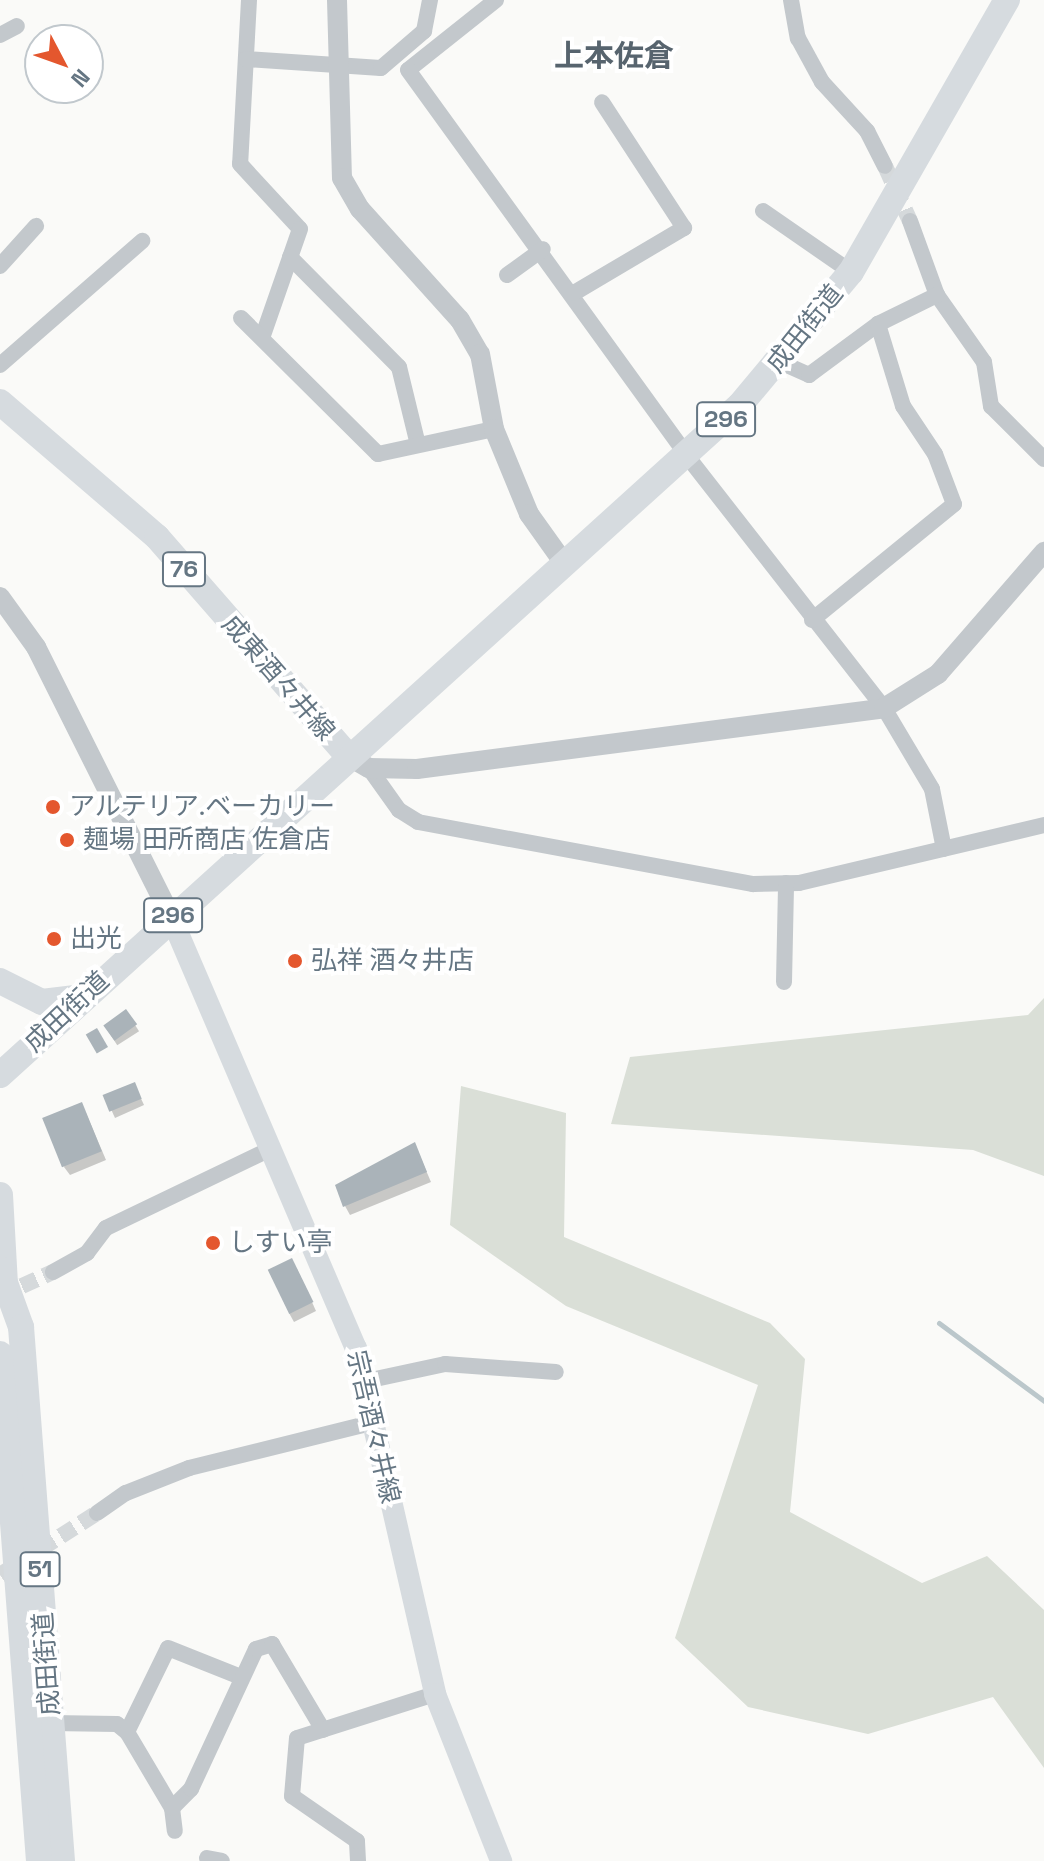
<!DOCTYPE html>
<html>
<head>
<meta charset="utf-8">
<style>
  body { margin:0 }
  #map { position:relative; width:1044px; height:1861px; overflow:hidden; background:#fafaf8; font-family:"Space Grotesk","Noto Sans JP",sans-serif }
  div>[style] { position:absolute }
  .green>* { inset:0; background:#dadfd7 }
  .shadow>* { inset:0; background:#0003; transform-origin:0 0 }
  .stream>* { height:5px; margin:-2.5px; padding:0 2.5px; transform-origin:2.5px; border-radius:2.5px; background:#bbc7cb }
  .building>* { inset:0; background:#aab3b9; transform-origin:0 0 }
  .minor-tunnel>* { height:16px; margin-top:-8px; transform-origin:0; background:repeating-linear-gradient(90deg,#d5d9db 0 16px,transparent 0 24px) }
  .minor>* { height:16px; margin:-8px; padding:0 8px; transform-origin:8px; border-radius:8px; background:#c3c8cc }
  .tertiary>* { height:20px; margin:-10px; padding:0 10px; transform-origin:10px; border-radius:10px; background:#c3c8cc }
  .secondary>* { height:22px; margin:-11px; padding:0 11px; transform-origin:11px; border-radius:11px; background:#d6dbdf }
  .primary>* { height:26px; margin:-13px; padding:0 13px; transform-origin:13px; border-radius:13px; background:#d6dbdf }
  .trunk>* { height:26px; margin:-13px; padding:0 13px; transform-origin:13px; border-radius:13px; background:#d6dbdf }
  .dots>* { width:22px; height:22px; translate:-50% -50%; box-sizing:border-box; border:4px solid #fff; border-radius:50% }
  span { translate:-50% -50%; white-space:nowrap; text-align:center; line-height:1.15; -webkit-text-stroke:8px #fff; paint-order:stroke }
  .shield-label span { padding:2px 6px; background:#fff; border:2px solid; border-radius:6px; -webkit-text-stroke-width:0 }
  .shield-label { font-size:24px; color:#657683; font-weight:700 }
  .street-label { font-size:26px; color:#657683 }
  .poi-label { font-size:26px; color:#657683 }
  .left { translate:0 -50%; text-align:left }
  .quarter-label { font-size:30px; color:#57646e; font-weight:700 }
  .north { position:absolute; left:24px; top:24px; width:80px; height:80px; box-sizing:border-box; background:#fff; border:2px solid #c1c8cd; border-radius:50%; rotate:131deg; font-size:22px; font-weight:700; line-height:32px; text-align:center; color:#657683 }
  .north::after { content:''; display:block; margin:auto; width:28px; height:36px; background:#e4572e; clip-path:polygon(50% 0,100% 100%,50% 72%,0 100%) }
</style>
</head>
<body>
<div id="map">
  <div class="green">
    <div style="clip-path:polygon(1044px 998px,1044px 1176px,973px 1150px,611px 1124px,630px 1057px,1028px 1015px)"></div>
    <div style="clip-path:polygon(461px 1086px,566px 1113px,564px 1237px,770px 1323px,805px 1359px,790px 1512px,922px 1583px,987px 1556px,1044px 1610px,1044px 1768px,993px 1697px,868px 1734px,748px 1707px,675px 1638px,758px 1385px,566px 1306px,450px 1225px)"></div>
  </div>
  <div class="shadow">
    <div style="left:126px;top:1011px;width:24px;height:26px;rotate:57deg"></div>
    <div style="clip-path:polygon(137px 1090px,144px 1105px,115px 1118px,106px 1098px)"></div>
    <div style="clip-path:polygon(86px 1113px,106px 1160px,70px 1175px,64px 1167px)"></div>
    <div style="clip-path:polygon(419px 1154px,431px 1182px,350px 1215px,345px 1206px)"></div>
    <div style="clip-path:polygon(297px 1269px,316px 1311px,294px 1322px,289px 1313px)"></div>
  </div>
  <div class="stream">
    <div style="left:939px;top:1323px;width:131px;rotate:36.6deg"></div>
  </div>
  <div class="building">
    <div style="left:126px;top:1009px;width:19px;height:28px;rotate:54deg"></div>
    <div style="left:97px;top:1028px;width:22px;height:13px;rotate:60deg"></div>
    <div style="left:135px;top:1082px;width:18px;height:35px;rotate:68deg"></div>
    <div style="left:82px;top:1102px;width:53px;height:43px;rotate:68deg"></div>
    <div style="clip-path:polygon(415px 1142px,427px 1172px,343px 1207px,335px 1185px)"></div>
    <div style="left:292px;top:1258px;width:49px;height:27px;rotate:64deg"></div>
  </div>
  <div class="minor-tunnel">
    <div style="left:885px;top:166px;width:60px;rotate:65.6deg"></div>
    <div style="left:0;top:1296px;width:58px;rotate:-24.4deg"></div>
    <div style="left:0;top:1575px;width:115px;rotate:-32.6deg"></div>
  </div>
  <div class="minor">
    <div style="left:249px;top:0;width:164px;rotate:93.1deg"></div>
    <div style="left:240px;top:164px;width:88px;rotate:47.3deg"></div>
    <div style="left:300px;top:229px;width:115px;rotate:109.2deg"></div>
    <div style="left:496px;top:0;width:112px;rotate:141.5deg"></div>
    <div style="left:408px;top:70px;width:476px;rotate:54.1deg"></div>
    <div style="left:687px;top:456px;width:320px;rotate:52deg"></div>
    <div style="left:884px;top:708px;width:94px;rotate:59.3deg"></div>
    <div style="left:932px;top:789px;width:61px;rotate:78.7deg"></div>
    <div style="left:791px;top:0;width:39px;rotate:80deg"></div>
    <div style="left:798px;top:38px;width:50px;rotate:61.4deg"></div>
    <div style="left:822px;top:82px;width:67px;rotate:47.4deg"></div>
    <div style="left:867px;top:131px;width:39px;rotate:63deg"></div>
    <div style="left:0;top:35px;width:19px;rotate:-28deg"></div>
    <div style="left:246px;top:59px;width:135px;rotate:3.8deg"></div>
    <div style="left:381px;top:68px;width:57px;rotate:-40.7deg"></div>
    <div style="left:424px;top:31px;width:32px;rotate:-79deg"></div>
    <div style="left:763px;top:211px;width:107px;rotate:34.7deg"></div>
    <div style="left:910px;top:221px;width:79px;rotate:70deg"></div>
    <div style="left:937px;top:295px;width:82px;rotate:55deg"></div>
    <div style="left:984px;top:362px;width:45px;rotate:81deg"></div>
    <div style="left:991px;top:406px;width:75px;rotate:45deg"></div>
    <div style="left:290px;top:257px;width:155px;rotate:45.3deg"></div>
    <div style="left:399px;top:367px;width:80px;rotate:76.3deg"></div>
    <div style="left:0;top:266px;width:54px;rotate:-48deg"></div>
    <div style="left:507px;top:275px;width:44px;rotate:-35.8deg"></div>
    <div style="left:574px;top:293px;width:128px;rotate:-30.6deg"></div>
    <div style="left:684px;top:228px;width:150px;rotate:-123.1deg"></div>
    <div style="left:241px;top:318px;width:193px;rotate:44.8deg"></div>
    <div style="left:378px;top:454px;width:119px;rotate:-12.2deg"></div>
    <div style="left:780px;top:362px;width:32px;rotate:24deg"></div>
    <div style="left:809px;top:375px;width:86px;rotate:-36.5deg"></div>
    <div style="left:878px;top:324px;width:66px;rotate:-26.2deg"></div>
    <div style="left:0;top:365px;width:189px;rotate:-41.1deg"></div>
    <div style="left:812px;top:620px;width:183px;rotate:-39.2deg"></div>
    <div style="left:954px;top:504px;width:53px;rotate:-110.8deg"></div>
    <div style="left:935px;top:454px;width:58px;rotate:-123.7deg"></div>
    <div style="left:903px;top:406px;width:86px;rotate:-107deg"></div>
    <div style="left:369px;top:768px;width:52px;rotate:54.5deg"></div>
    <div style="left:399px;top:810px;width:22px;rotate:32deg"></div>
    <div style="left:418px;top:822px;width:341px;rotate:10.5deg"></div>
    <div style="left:753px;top:884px;width:46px;rotate:-1.2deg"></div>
    <div style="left:799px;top:883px;width:252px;rotate:-13.3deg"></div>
    <div style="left:784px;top:982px;width:99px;rotate:-88.8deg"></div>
    <div style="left:53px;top:1272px;width:39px;rotate:-29deg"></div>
    <div style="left:87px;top:1253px;width:31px;rotate:-53deg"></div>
    <div style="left:106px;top:1228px;width:180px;rotate:-25.7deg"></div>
    <div style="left:366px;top:1381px;width:81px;rotate:-12.1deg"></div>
    <div style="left:445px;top:1364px;width:111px;rotate:4.1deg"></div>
    <div style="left:97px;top:1513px;width:35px;rotate:-35deg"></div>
    <div style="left:126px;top:1493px;width:68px;rotate:-21.6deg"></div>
    <div style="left:189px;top:1468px;width:192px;rotate:-13.9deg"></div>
    <div style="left:51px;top:1723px;width:66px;rotate:0.9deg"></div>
    <div style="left:117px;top:1724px;width:13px;rotate:39deg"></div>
    <div style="left:127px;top:1732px;width:88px;rotate:59.4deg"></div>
    <div style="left:172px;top:1808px;width:23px;rotate:83deg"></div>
    <div style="left:127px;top:1732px;width:93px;rotate:-64deg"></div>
    <div style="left:168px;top:1648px;width:79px;rotate:21.7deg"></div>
    <div style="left:172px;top:1808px;width:27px;rotate:-45deg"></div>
    <div style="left:191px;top:1789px;width:154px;rotate:-65.1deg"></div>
    <div style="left:256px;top:1649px;width:17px;rotate:-17deg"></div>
    <div style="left:272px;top:1644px;width:100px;rotate:59.3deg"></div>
    <div style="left:207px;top:1858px;width:15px;rotate:11deg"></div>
    <div style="left:358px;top:1861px;width:20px;rotate:-93deg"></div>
    <div style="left:357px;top:1841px;width:79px;rotate:-145.3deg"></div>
    <div style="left:292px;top:1796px;width:58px;rotate:-85.1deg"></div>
    <div style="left:297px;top:1738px;width:145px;rotate:-17.7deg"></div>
  </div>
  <div class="tertiary">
    <div style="left:337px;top:0;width:178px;rotate:88.4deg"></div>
    <div style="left:342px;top:178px;width:36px;rotate:60deg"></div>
    <div style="left:360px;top:209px;width:149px;rotate:48deg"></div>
    <div style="left:460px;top:320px;width:39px;rotate:60deg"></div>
    <div style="left:480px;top:354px;width:76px;rotate:79.4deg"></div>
    <div style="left:494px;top:429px;width:92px;rotate:67.6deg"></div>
    <div style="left:529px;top:514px;width:60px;rotate:54.5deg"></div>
    <div style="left:0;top:597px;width:62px;rotate:54.2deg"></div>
    <div style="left:36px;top:647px;width:302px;rotate:63.4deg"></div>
    <div style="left:348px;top:756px;width:24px;rotate:30deg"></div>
    <div style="left:369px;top:768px;width:48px;rotate:1.2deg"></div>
    <div style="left:417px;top:769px;width:471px;rotate:-7.4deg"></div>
    <div style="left:884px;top:708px;width:64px;rotate:-32.2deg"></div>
    <div style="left:938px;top:674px;width:162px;rotate:-49deg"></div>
  </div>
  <div class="secondary">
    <div style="left:171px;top:917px;width:469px;rotate:66.8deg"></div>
    <div style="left:356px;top:1348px;width:355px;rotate:77.1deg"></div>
    <div style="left:435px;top:1694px;width:180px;rotate:68.4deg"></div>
  </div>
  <div class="primary">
    <div style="left:0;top:402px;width:207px;rotate:40.7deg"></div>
    <div style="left:157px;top:537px;width:291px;rotate:48.9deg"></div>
  </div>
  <div class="trunk">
    <div style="left:0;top:981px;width:47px;rotate:26.6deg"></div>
    <div style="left:42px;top:1002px;width:40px;rotate:-7.1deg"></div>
    <div style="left:0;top:1075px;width:998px;rotate:-42.16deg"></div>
    <div style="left:740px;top:405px;width:173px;rotate:-50.2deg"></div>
    <div style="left:851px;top:272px;width:314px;rotate:-60.2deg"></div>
    <div style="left:0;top:1195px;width:89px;rotate:86.8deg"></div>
    <div style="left:0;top:1269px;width:62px;rotate:70.1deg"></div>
    <div style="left:21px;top:1327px;width:536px;rotate:85.61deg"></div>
    <div style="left:0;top:1354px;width:508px;rotate:85.6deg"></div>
  </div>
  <div class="dots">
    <div style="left:53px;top:807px;background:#e4572e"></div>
    <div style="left:67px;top:840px;background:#e4572e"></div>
    <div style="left:54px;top:939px;background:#e4572e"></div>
    <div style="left:295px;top:961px;background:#e4572e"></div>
    <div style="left:213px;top:1243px;background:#e4572e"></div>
  </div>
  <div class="shield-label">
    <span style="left:726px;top:419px">296</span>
    <span style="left:184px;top:569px">76</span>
    <span style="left:173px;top:915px">296</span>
    <span style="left:40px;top:1569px">51</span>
  </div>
  <div class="street-label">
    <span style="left:805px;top:329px;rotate:-51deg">成田街道</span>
    <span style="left:278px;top:678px;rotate:49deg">成東酒々井線</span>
    <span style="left:67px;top:1012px;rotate:-43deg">成田街道</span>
    <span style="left:373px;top:1427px;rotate:77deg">宗吾酒々井線</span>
    <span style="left:47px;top:1664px;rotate:-94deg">成田街道</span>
  </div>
  <div class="poi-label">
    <span class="left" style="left:69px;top:807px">アルテリア.ベーカリー</span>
    <span class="left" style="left:83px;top:840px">麺場 田所商店 佐倉店</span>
    <span class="left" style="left:70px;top:939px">出光</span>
    <span class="left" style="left:311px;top:961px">弘祥 酒々井店</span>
    <span class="left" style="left:229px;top:1243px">しすい亭</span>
  </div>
  <div class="quarter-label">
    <span style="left:614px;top:56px">上本佐倉</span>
  </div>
  <div class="north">N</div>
</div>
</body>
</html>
